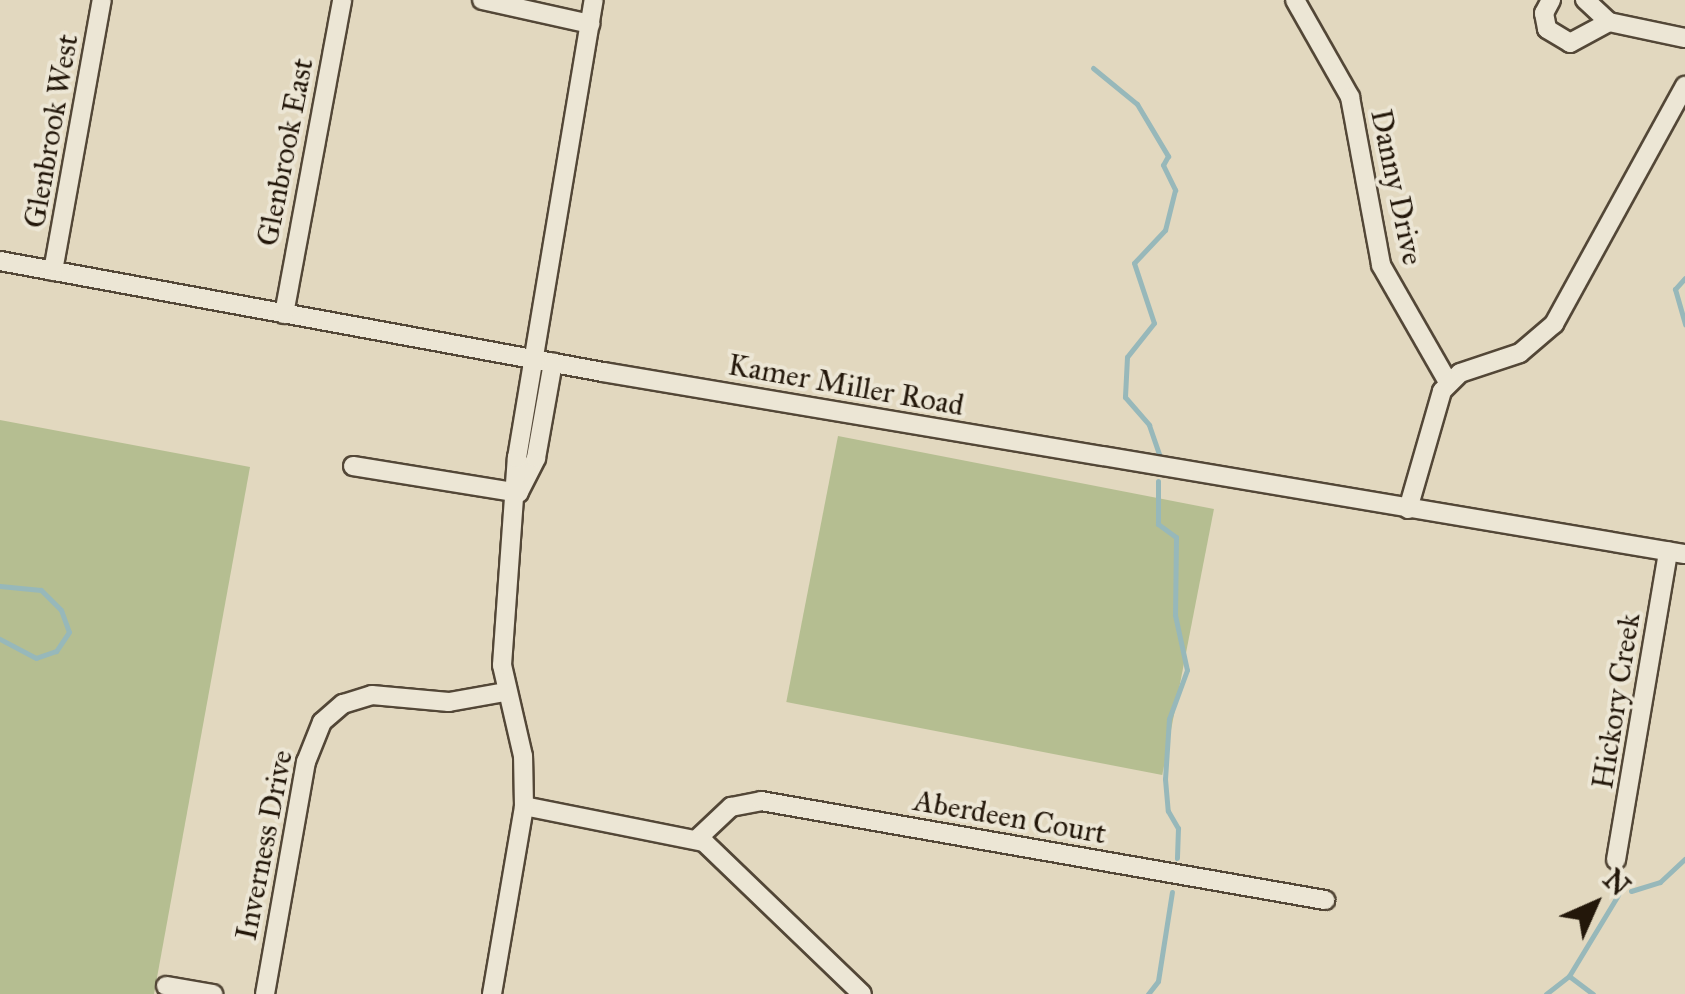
<!DOCTYPE html>
<html>
<head>
<meta charset="utf-8">
<style>
  body { margin:0 }
  #map { position:relative; width:1685px; height:994px; overflow:hidden; background:#e2d8bf; font-family:"IM FELL Great Primer",serif }
  div>[style] { position:absolute }
  .green>* { inset:0; background:#b5be91; transform-origin:0 0 }
  .stream>* { height:5px; margin:-2.5px; padding:0 2.5px; transform-origin:2.5px; border-radius:2.5px; background:#97b8ba }
  .roads { filter:drop-shadow(2px 0 #534737) drop-shadow(-2px 0 #534737) drop-shadow(0 2px #534737) drop-shadow(0 -2px #534737) }
  .minor>* { height:18px; margin:-9px; padding:0 9px; transform-origin:9px; border-radius:9px; background:#ece6d5 }
  span { translate:-50% -50%; white-space:nowrap; text-align:center; line-height:1.15; -webkit-text-stroke:8px #ece6d5; paint-order:stroke }
  .street-label { font-size:30px; color:#23170a }
  .north { position:absolute; left:1545px; top:854px; width:100px; height:100px; -webkit-text-stroke:8px #ece6d5; paint-order:stroke; rotate:45deg; font-size:28px; font-weight:700; line-height:40px; text-align:center; color:#23170a }
  .north::after { content:''; display:block; margin:auto; width:35px; height:45px; background:#23170a; clip-path:polygon(50% 0,100% 100%,50% 72%,0 100%) }
</style>
</head>
<body>
<div id="map">
  <div class="green">
    <div style="clip-path:polygon(0 420px,250px 467px,154px 994px,0 994px)"></div>
    <div style="left:838px;top:436px;width:383px;height:271px;rotate:11deg"></div>
  </div>
  <div class="stream">
    <div style="left:1093px;top:68px;width:57px;rotate:39.3deg"></div>
    <div style="left:1137px;top:104px;width:61px;rotate:59.2deg"></div>
    <div style="left:1168px;top:156px;width:10px;rotate:119deg"></div>
    <div style="left:1163px;top:165px;width:28px;rotate:64deg"></div>
    <div style="left:1175px;top:190px;width:41px;rotate:104deg"></div>
    <div style="left:1165px;top:230px;width:45px;rotate:133.2deg"></div>
    <div style="left:1134px;top:263px;width:63px;rotate:71.6deg"></div>
    <div style="left:1154px;top:323px;width:43px;rotate:128.5deg"></div>
    <div style="left:1127px;top:357px;width:40px;rotate:92.9deg"></div>
    <div style="left:1125px;top:397px;width:37px;rotate:49deg"></div>
    <div style="left:1149px;top:425px;width:34px;rotate:71deg"></div>
    <div style="left:1685px;top:278px;width:15px;rotate:132deg"></div>
    <div style="left:1675px;top:289px;width:37px;rotate:74deg"></div>
    <div style="left:1158px;top:481px;width:43px;rotate:90deg"></div>
    <div style="left:1158px;top:524px;width:22px;rotate:36deg"></div>
    <div style="left:1176px;top:537px;width:78px;rotate:90.7deg"></div>
    <div style="left:1175px;top:615px;width:56px;rotate:77.7deg"></div>
    <div style="left:1187px;top:670px;width:52px;rotate:110.2deg"></div>
    <div style="left:1169px;top:719px;width:60px;rotate:93.8deg"></div>
    <div style="left:1165px;top:779px;width:32px;rotate:85deg"></div>
    <div style="left:1168px;top:811px;width:20px;rotate:60deg"></div>
    <div style="left:1178px;top:828px;width:30px;rotate:92deg"></div>
    <div style="left:0;top:586px;width:41px;rotate:5.6deg"></div>
    <div style="left:41px;top:590px;width:28px;rotate:45deg"></div>
    <div style="left:61px;top:610px;width:23px;rotate:70deg"></div>
    <div style="left:69px;top:632px;width:23px;rotate:124deg"></div>
    <div style="left:56px;top:651px;width:21px;rotate:161deg"></div>
    <div style="left:36px;top:658px;width:41px;rotate:-152.2deg"></div>
    <div style="left:1631px;top:891px;width:30px;rotate:-17deg"></div>
    <div style="left:1660px;top:882px;width:34px;rotate:-43deg"></div>
    <div style="left:1569px;top:976px;width:30px;rotate:37deg"></div>
    <div style="left:1148px;top:994px;width:16px;rotate:-52deg"></div>
    <div style="left:1158px;top:981px;width:90px;rotate:-81.1deg"></div>
    <div style="left:1546px;top:994px;width:29px;rotate:-38deg"></div>
    <div style="left:1569px;top:976px;width:95px;rotate:-58.8deg"></div>
  </div>
  <div class="roads">
    <div class="minor">
      <div style="left:482px;top:0;width:111px;rotate:12.5deg"></div>
      <div style="left:1295px;top:0;width:112px;rotate:60.4deg"></div>
      <div style="left:1350px;top:97px;width:171px;rotate:79.5deg"></div>
      <div style="left:1381px;top:265px;width:135px;rotate:60.2deg"></div>
      <div style="left:1551px;top:0;width:15px;rotate:118deg"></div>
      <div style="left:1544px;top:13px;width:16px;rotate:79deg"></div>
      <div style="left:1547px;top:29px;width:27px;rotate:31deg"></div>
      <div style="left:1570px;top:43px;width:44px;rotate:-28.3deg"></div>
      <div style="left:1609px;top:22px;width:33px;rotate:-137deg"></div>
      <div style="left:1609px;top:22px;width:78px;rotate:11.9deg"></div>
      <div style="left:0;top:261px;width:613px;rotate:10.43deg"></div>
      <div style="left:603px;top:372px;width:1097px;rotate:9.55deg"></div>
      <div style="left:53px;top:271px;width:275px;rotate:-79.8deg"></div>
      <div style="left:284px;top:314px;width:319px;rotate:-79.5deg"></div>
      <div style="left:353px;top:466px;width:168px;rotate:9.2deg"></div>
      <div style="left:519px;top:492px;width:38px;rotate:-63deg"></div>
      <div style="left:536px;top:458px;width:97px;rotate:-79.9deg"></div>
      <div style="left:1408px;top:509px;width:123px;rotate:-73.9deg"></div>
      <div style="left:1442px;top:391px;width:25px;rotate:-45deg"></div>
      <div style="left:1460px;top:373px;width:63px;rotate:-18.4deg"></div>
      <div style="left:1520px;top:353px;width:45px;rotate:-40.5deg"></div>
      <div style="left:1554px;top:324px;width:272px;rotate:-61.2deg"></div>
      <div style="left:524px;top:806px;width:184px;rotate:11.3deg"></div>
      <div style="left:704px;top:842px;width:219px;rotate:43.9deg"></div>
      <div style="left:697px;top:839px;width:47px;rotate:-43.3deg"></div>
      <div style="left:731px;top:807px;width:31px;rotate:-11deg"></div>
      <div style="left:761px;top:801px;width:573px;rotate:9.96deg"></div>
      <div style="left:1616px;top:860px;width:313px;rotate:-80.4deg"></div>
      <div style="left:166px;top:986px;width:48px;rotate:9.7deg"></div>
      <div style="left:265px;top:994px;width:236px;rotate:-80deg"></div>
      <div style="left:306px;top:762px;width:43px;rotate:-68.2deg"></div>
      <div style="left:322px;top:722px;width:28px;rotate:-41deg"></div>
      <div style="left:343px;top:704px;width:30px;rotate:-17deg"></div>
      <div style="left:372px;top:695px;width:77px;rotate:5.2deg"></div>
      <div style="left:449px;top:702px;width:57px;rotate:-10.1deg"></div>
      <div style="left:492px;top:994px;width:191px;rotate:-80.3deg"></div>
      <div style="left:524px;top:806px;width:50px;rotate:-91.1deg"></div>
      <div style="left:523px;top:756px;width:93px;rotate:-103deg"></div>
      <div style="left:502px;top:665px;width:208px;rotate:-85.9deg"></div>
      <div style="left:517px;top:458px;width:464px;rotate:-80.5deg"></div>
    </div>
  </div>
  <div class="street-label">
    <span style="left:51px;top:131px;rotate:-80deg">Glenbrook West</span>
    <span style="left:285px;top:152px;rotate:-79deg">Glenbrook East</span>
    <span style="left:1397px;top:187px;rotate:78deg">Danny Drive</span>
    <span style="left:846px;top:385px;rotate:10deg">Kamer Miller Road</span>
    <span style="left:1616px;top:701px;rotate:-81deg">Hickory Creek</span>
    <span style="left:1010px;top:817px;rotate:10deg">Aberdeen Court</span>
    <span style="left:264px;top:845px;rotate:-79deg">Inverness Drive</span>
  </div>
  <div class="north">N</div>
</div>
</body>
</html>
